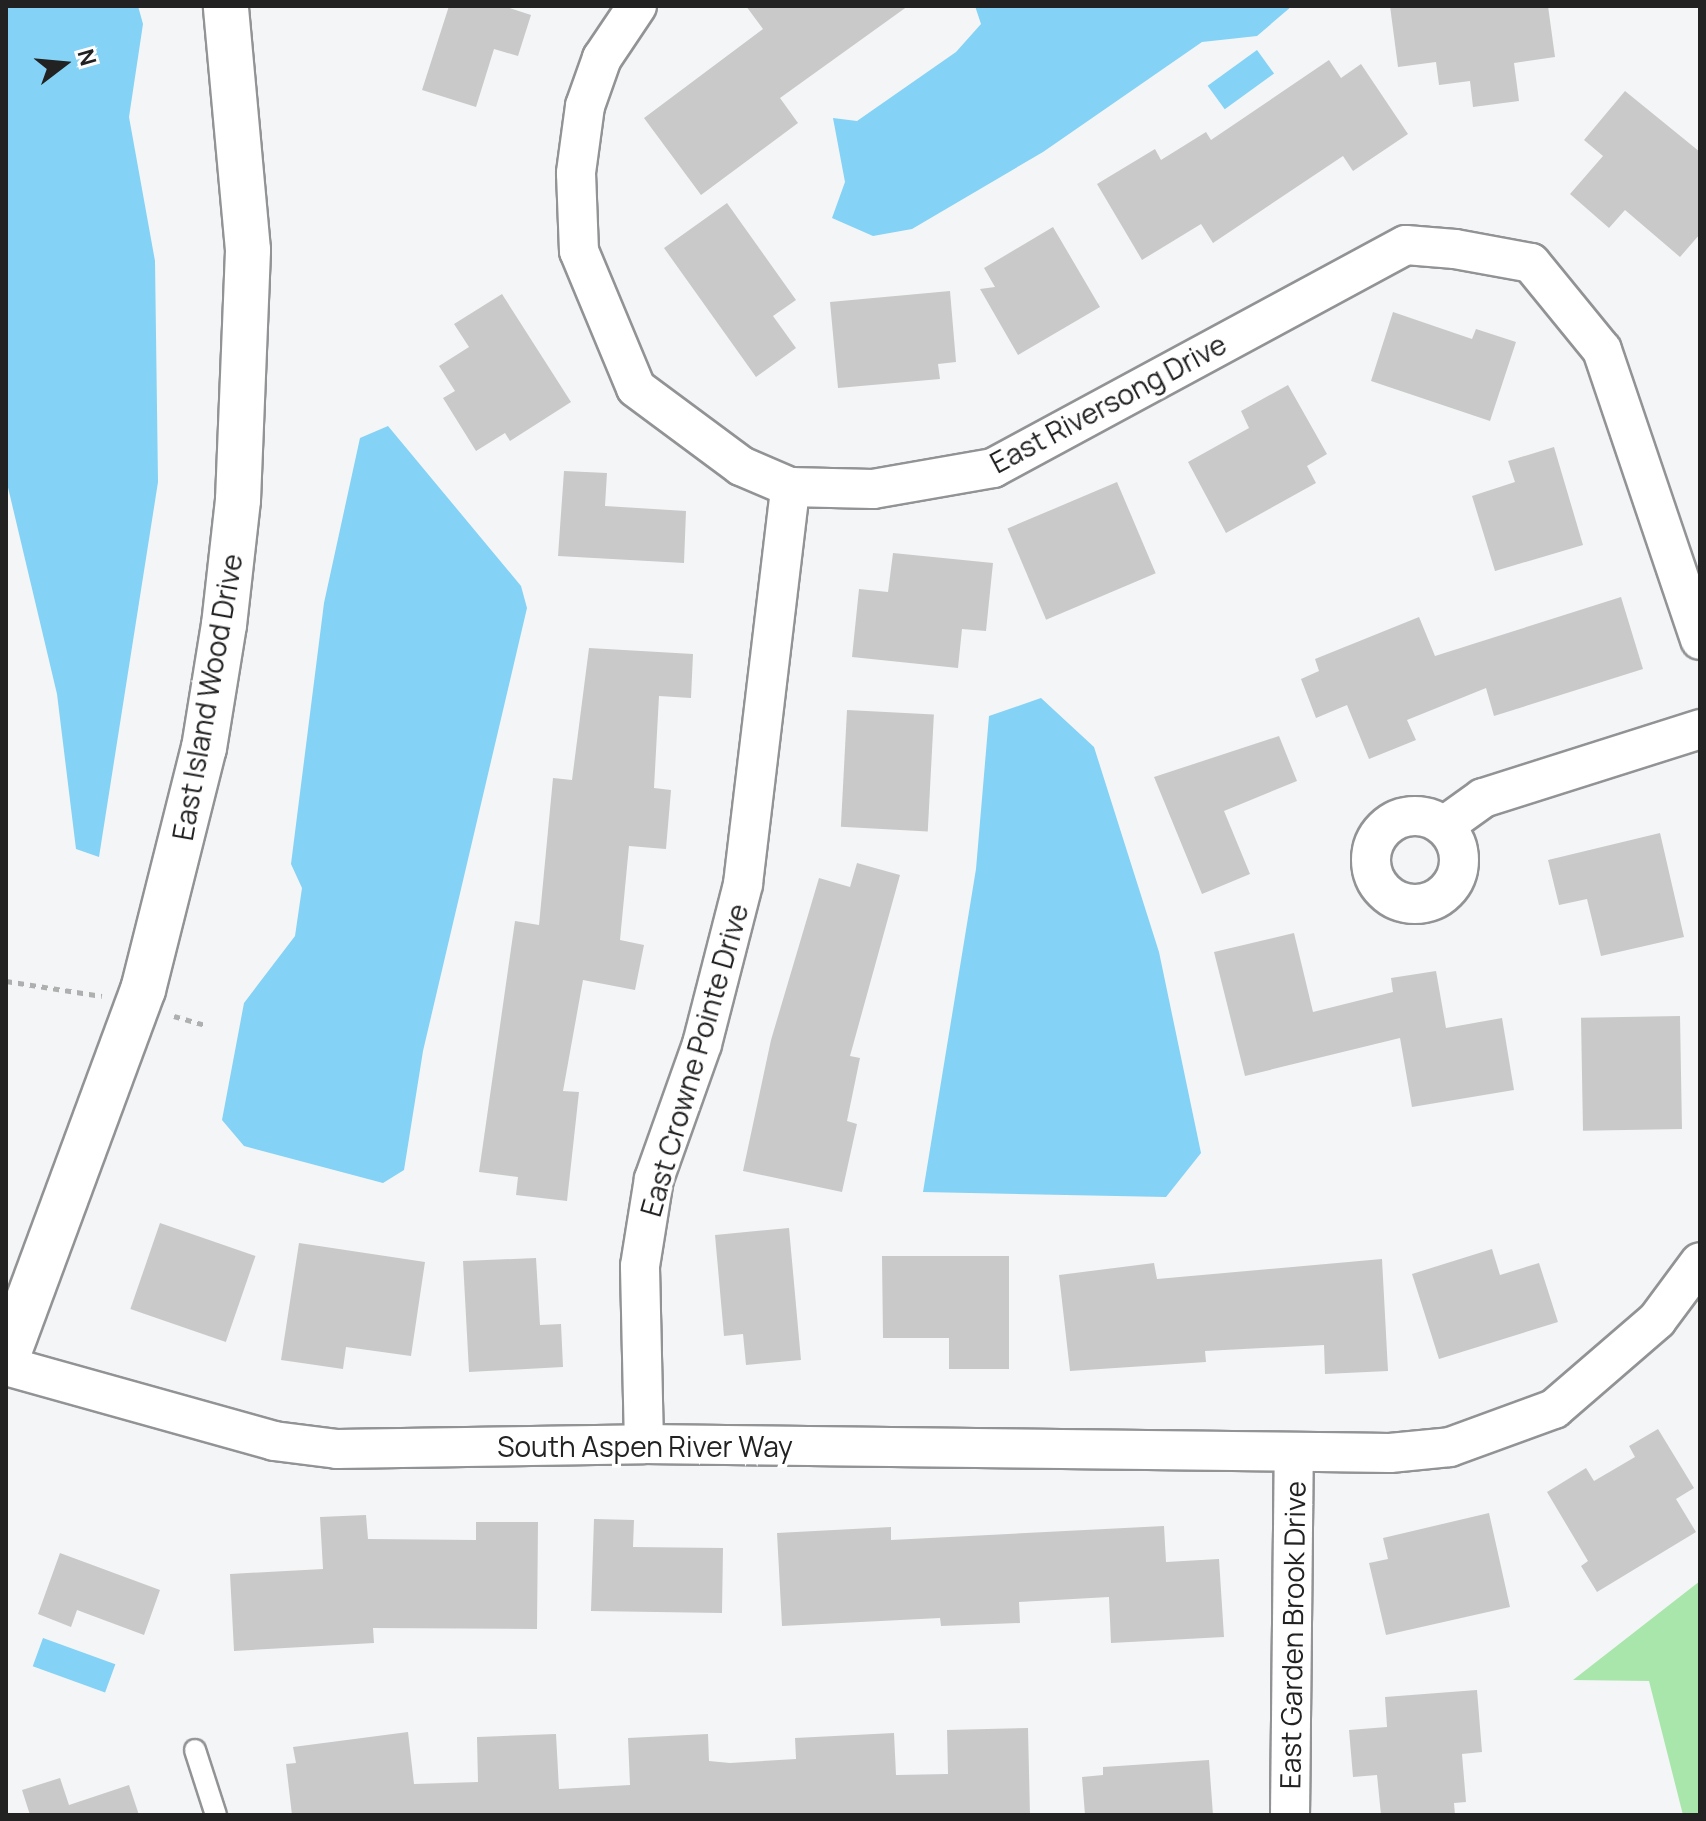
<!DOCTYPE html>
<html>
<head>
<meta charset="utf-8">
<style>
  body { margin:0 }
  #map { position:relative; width:1706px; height:1821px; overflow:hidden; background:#f4f5f6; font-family:Manrope,sans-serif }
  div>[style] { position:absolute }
  .green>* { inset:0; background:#a9e6ab }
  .water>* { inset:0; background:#84d2f5; transform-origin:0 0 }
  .building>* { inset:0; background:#cac9c9; transform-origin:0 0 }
  .path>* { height:5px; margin-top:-2.5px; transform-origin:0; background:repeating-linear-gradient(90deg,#aeafaf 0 6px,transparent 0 12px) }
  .roads { filter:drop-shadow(2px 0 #929395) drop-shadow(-2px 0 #929395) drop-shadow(0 2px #929395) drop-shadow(0 -2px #929395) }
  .lane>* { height:20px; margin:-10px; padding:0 10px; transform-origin:10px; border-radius:10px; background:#fff }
  .street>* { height:38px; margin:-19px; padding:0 19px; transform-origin:19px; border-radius:19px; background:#fff }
  .street>.ring { margin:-19px; padding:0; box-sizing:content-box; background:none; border:38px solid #fff; border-radius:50% }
  .secondary>* { height:44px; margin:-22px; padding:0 22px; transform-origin:22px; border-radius:22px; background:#fff }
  span { translate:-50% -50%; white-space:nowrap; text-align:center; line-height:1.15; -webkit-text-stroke:7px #fff; paint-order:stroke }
  .street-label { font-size:28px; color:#222 }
  .frame { position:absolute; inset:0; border:8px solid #222; pointer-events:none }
  .north { position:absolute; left:24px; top:24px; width:80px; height:80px; -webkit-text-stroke:6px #fff; paint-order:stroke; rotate:74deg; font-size:22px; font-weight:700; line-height:32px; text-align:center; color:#222 }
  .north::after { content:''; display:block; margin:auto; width:28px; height:36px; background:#222; clip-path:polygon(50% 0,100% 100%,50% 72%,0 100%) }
</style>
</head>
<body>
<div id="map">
  <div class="green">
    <div style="clip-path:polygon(1700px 1581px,1700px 1815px,1683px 1815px,1649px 1681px,1573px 1680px)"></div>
  </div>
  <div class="water">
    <div style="clip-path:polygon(6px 6px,138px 6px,143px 24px,129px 117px,155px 261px,158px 482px,99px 857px,76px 849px,57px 694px,6px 479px)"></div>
    <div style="clip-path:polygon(975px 6px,1292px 6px,1257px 36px,1202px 42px,1043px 152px,912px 229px,873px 236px,832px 218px,845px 182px,833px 118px,857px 121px,956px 52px,981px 24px)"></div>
    <div style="left:1257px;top:50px;width:29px;height:61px;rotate:54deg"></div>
    <div style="clip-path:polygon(388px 426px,521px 586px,527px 608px,423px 1051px,404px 1170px,383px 1183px,244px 1146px,222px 1120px,244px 1003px,295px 936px,302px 888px,291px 864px,324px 603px,360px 438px)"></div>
    <div style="clip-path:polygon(1041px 698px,1094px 747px,1159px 952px,1201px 1153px,1166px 1197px,923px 1192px,976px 869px,989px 716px)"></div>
    <div style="left:43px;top:1638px;width:77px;height:30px;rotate:20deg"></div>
  </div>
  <div class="building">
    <div style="clip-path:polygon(449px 6px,503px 6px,531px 15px,518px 56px,494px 49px,476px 107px,422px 90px)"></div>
    <div style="clip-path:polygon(746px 6px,908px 6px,780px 98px,798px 123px,701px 195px,644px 118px,763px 29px)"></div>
    <div style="clip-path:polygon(1390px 6px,1548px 6px,1555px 57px,1514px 63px,1519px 101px,1473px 107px,1470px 81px,1439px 85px,1436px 62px,1398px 67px)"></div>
    <div style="clip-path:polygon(1329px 60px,1341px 78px,1361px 64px,1408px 134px,1353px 171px,1343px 156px,1213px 243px,1201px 224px,1142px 260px,1097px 184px,1155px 149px,1161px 160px,1206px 132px,1211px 140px)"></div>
    <div style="clip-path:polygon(1625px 91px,1700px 152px,1700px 234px,1680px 257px,1625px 210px,1609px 228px,1570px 194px,1603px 156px,1584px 140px)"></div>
    <div style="clip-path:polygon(727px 203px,796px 300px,773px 316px,796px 348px,756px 377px,664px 248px)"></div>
    <div style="clip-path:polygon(1053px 227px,1100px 307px,1018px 355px,980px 289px,995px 287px,984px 268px)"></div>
    <div style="clip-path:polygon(950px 291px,956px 362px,938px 364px,940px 379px,838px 388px,830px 302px)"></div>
    <div style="clip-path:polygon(502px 294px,571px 402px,510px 441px,505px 433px,476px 451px,443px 398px,455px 391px,439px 366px,469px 347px,454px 324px)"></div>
    <div style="clip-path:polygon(1393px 312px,1472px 339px,1476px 329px,1516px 342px,1490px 421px,1371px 381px)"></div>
    <div style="clip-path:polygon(1288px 385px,1327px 454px,1307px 466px,1316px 483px,1226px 533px,1188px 462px,1249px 428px,1241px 411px)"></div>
    <div style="clip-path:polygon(1554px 447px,1583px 545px,1495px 571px,1472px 496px,1515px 482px,1508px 461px)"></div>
    <div style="clip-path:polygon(564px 471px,607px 473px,605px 506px,686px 511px,684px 563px,558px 556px)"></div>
    <div style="left:1117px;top:482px;width:99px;height:119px;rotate:67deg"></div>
    <div style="clip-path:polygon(893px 553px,993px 563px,986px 631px,962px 629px,958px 668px,852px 657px,859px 589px,888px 592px)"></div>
    <div style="clip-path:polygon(1621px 597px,1643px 669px,1494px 716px,1486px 688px,1407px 720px,1416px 740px,1369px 759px,1347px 705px,1316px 718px,1301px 679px,1319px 671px,1315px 659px,1419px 617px,1435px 656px)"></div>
    <div style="clip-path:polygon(589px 648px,693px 654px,691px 698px,659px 696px,654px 788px,671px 790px,666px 849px,629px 846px,620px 940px,644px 945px,635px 990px,583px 980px,563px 1091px,579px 1092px,567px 1201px,516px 1195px,518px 1177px,479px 1172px,515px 921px,539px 925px,553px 778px,572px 780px)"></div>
    <div style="left:847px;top:710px;width:87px;height:117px;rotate:3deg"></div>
    <div style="clip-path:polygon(1279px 736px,1297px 781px,1224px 811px,1250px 874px,1202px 894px,1154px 777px)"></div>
    <div style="clip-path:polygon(1660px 833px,1684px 937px,1601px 956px,1587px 899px,1559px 905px,1548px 860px)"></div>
    <div style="clip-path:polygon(857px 863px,900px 875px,850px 1056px,860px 1058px,847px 1121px,857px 1124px,842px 1192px,743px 1171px,771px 1040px,819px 878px,850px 887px)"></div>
    <div style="clip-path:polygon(1294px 933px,1313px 1012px,1393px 992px,1391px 978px,1436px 971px,1446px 1028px,1502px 1018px,1514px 1090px,1412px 1107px,1400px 1038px,1245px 1076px,1214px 952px)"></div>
    <div style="left:1680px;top:1016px;width:113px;height:99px;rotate:89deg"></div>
    <div style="left:160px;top:1223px;width:101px;height:91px;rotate:19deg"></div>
    <div style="clip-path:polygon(789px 1228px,801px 1360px,746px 1365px,743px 1334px,724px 1336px,715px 1235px)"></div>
    <div style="clip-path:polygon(299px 1243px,425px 1262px,411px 1356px,346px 1347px,343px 1369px,281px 1360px)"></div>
    <div style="clip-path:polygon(1492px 1249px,1500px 1275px,1539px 1263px,1558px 1322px,1439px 1359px,1412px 1274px)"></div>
    <div style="clip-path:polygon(882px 1256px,1009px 1256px,1009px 1369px,949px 1369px,949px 1338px,883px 1338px)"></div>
    <div style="clip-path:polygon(536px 1258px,540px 1325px,561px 1324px,563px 1367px,469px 1372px,463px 1261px)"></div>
    <div style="clip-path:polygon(1382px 1259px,1388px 1371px,1325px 1374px,1324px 1345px,1205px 1351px,1206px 1362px,1070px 1371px,1059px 1275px,1154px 1263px,1157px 1279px)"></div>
    <div style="clip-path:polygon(1658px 1429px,1694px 1488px,1676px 1499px,1696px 1532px,1597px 1592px,1581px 1566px,1588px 1561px,1547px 1492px,1586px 1468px,1594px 1481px,1635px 1457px,1629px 1446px)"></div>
    <div style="clip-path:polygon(1489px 1513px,1510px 1607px,1386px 1635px,1369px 1563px,1388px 1559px,1383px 1538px)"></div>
    <div style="clip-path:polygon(366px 1515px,368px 1539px,476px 1540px,476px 1522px,538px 1522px,537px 1629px,373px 1628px,374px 1643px,234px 1651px,230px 1574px,323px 1569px,320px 1517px)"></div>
    <div style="clip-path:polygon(594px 1519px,634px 1520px,633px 1547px,723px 1548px,722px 1613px,591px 1611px)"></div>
    <div style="clip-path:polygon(1164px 1526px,1166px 1562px,1219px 1559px,1224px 1637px,1111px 1643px,1109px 1597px,1019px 1602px,1020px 1623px,941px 1626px,940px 1618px,782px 1626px,777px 1533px,891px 1527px,891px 1540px)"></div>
    <div style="clip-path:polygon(60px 1553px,160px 1590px,144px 1635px,77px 1610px,71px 1627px,38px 1614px)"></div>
    <div style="clip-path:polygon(1477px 1690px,1482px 1752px,1462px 1754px,1466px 1802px,1454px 1803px,1455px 1815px,1381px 1815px,1377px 1775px,1353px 1777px,1349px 1730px,1387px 1727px,1385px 1697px)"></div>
    <div style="clip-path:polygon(1028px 1728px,1030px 1815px,292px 1815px,286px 1764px,296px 1763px,293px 1747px,408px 1732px,414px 1784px,478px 1782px,477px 1737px,556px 1734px,559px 1789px,630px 1785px,628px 1738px,708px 1734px,709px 1761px,730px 1763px,796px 1759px,795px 1738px,894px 1733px,896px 1775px,948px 1774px,947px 1730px)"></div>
    <div style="clip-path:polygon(1209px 1760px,1213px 1815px,1085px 1815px,1082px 1777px,1103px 1775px,1103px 1767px)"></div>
    <div style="clip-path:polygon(60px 1778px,69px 1805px,129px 1785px,139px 1815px,30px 1815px,22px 1790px)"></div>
  </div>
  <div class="path">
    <div style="left:6px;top:981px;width:97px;rotate:8.9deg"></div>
    <div style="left:174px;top:1016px;width:33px;rotate:16deg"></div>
  </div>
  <div class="roads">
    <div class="lane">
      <div style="left:195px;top:1750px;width:68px;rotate:72.1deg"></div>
    </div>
    <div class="street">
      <div style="left:637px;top:6px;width:63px;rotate:123.9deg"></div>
      <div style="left:602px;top:58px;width:51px;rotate:109.5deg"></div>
      <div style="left:585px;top:106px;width:68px;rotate:97.7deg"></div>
      <div style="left:576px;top:173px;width:78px;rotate:87.8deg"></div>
      <div style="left:579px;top:251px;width:148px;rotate:67.4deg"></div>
      <div style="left:636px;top:388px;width:131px;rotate:36.6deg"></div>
      <div style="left:741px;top:466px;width:53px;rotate:23.2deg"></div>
      <div style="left:790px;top:487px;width:83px;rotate:1.4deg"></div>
      <div style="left:873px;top:489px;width:122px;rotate:-9.9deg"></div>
      <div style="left:993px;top:468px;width:469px;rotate:-28.4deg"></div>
      <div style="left:1406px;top:245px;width:49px;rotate:4.7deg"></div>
      <div style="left:1455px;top:249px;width:77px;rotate:10.4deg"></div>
      <div style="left:1531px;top:263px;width:112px;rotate:50.8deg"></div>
      <div style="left:1602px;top:350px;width:306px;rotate:71.3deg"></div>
      <div class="ring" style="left:1371px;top:816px;width:50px;height:50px"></div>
      <div style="left:1444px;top:826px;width:48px;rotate:-35.7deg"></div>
      <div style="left:1483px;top:798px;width:228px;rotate:-17.6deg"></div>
      <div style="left:6px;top:1366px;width:278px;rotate:15.6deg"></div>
      <div style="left:274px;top:1441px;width:64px;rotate:7.2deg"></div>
      <div style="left:337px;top:1449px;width:307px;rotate:-0.9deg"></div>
      <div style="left:644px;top:1444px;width:746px;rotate:0.69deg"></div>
      <div style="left:1390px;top:1453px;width:60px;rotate:-5.7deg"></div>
      <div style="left:1450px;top:1447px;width:111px;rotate:-20.1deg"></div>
      <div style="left:1554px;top:1409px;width:136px;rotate:-40.8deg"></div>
      <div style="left:1657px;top:1320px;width:72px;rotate:-53.4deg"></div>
      <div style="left:644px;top:1444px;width:178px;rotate:-91.3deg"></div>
      <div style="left:640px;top:1266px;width:88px;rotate:-80.9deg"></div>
      <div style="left:654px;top:1179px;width:143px;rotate:-70.4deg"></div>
      <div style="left:702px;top:1044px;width:165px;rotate:-75.6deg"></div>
      <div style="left:743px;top:884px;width:400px;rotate:-83.2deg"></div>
      <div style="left:1290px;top:1815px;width:360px;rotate:-89.4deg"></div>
    </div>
    <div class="secondary">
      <div style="left:6px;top:1360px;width:395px;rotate:-69.7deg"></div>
      <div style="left:143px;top:990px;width:250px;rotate:-75.9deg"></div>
      <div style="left:204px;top:748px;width:125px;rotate:-80.8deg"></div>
      <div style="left:224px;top:625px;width:126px;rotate:-83.6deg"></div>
      <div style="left:238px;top:500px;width:250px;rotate:-87.7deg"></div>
      <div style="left:248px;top:250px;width:245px;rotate:-95.2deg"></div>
    </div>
  </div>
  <div class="street-label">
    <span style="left:1108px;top:403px;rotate:-28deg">East Riversong Drive</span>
    <span style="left:207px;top:697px;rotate:-80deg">East Island Wood Drive</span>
    <span style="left:694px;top:1060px;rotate:-74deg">East Crowne Pointe Drive</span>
    <span style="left:645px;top:1446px">South Aspen River Way</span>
    <span style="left:1292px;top:1635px;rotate:-89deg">East Garden Brook Drive</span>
  </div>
  <div class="frame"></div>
  <div class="north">N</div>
</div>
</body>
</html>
